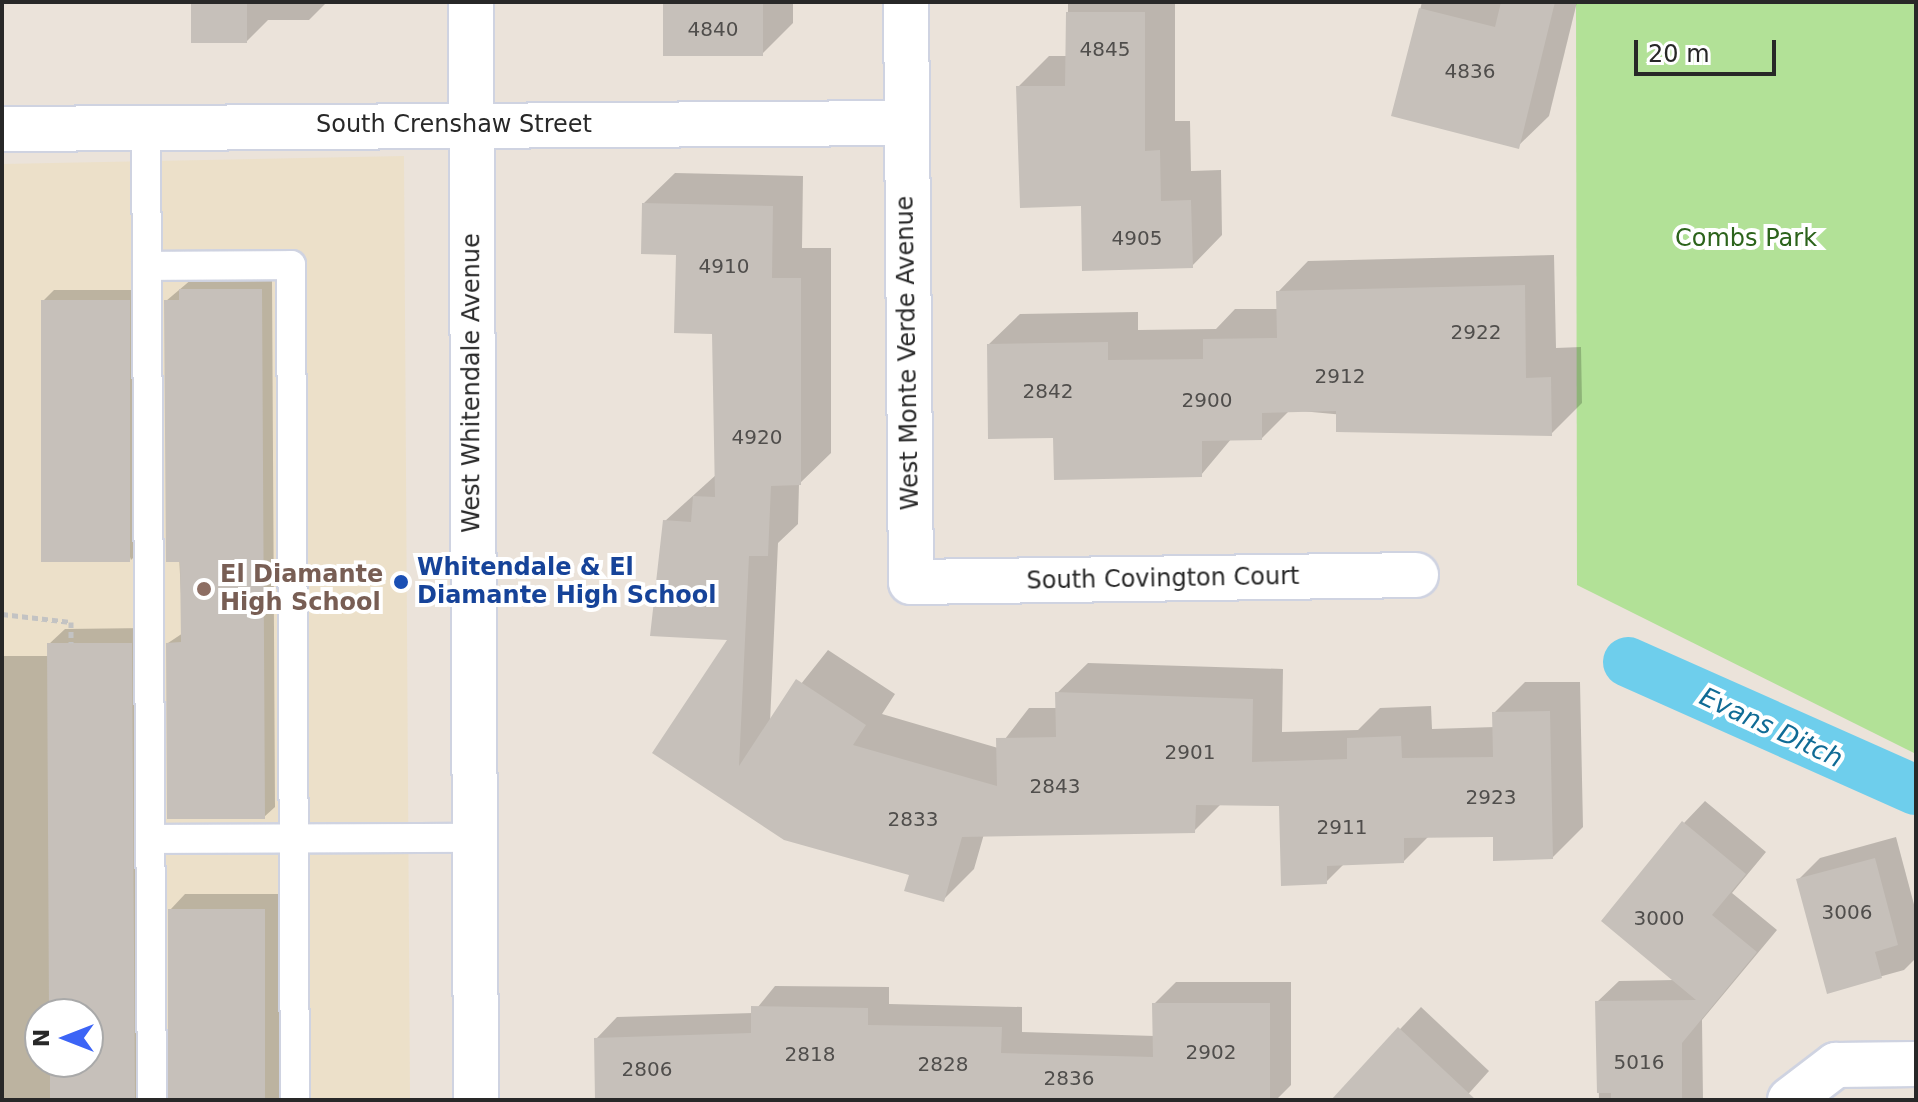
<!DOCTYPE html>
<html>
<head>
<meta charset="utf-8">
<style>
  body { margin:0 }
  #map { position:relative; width:1918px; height:1102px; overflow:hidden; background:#ebe3da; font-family:"DejaVu Sans",sans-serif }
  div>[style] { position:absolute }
  .education>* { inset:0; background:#ece0c9 }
  .green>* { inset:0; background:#b2e197 }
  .shadow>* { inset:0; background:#0003 }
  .canal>* { height:50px; margin:-25px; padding:0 25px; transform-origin:25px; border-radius:25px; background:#6eceec }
  .building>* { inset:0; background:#c6c0ba; transform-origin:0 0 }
  .path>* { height:5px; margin-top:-2.5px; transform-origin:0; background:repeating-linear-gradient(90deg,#c3c3c3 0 6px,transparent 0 10px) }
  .roads { filter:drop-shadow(2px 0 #cfd3e1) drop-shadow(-2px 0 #cfd3e1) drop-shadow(0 2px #cfd3e1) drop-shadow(0 -2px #cfd3e1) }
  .service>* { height:28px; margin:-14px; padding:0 14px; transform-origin:14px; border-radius:14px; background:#fff }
  .minor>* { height:44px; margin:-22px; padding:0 22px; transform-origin:22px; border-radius:22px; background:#fff }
  .tertiary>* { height:44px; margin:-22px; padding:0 22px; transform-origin:22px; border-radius:22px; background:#fff }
  .dots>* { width:22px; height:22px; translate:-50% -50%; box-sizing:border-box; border:4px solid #fff; border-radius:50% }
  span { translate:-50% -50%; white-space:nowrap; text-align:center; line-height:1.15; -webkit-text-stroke:8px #fff; paint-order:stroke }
  .number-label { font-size:20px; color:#504e4c }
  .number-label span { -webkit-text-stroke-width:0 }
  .street-label { font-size:24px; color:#282828 }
  .park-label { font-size:24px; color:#2c631b }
  .transit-label { font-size:24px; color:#164399; font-weight:700 }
  .left { translate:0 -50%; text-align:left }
  .education-label { font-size:24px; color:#785e54; font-weight:700 }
  .water-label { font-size:26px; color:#106b95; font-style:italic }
  .frame { position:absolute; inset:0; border:4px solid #282828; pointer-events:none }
  .north { position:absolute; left:24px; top:998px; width:80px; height:80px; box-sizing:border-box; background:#fff; border:2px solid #a9a9a9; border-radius:50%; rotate:270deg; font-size:22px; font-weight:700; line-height:32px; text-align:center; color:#282828 }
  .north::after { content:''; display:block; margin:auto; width:28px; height:36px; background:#3c64f6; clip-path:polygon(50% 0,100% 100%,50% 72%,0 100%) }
  .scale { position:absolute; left:1634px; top:40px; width:142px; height:36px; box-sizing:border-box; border:4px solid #282828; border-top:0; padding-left:10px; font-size:24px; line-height:28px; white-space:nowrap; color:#282828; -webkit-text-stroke:6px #fff; paint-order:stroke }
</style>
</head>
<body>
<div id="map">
  <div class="education">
    <div style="clip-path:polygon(evenodd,404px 156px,410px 1100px,2px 1100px,2px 164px,404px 156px,40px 1014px,88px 1014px,88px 1062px,40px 1062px,40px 1014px)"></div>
  </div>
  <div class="green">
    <div style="clip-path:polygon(1576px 2px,1916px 2px,1916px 754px,1577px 585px)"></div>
  </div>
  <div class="shadow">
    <div style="clip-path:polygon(193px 2px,327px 2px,309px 20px,268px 20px,247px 41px)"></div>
    <div style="clip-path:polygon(665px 2px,793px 2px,793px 23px,762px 54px)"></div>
    <div style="clip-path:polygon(1068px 2px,1175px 2px,1175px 121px,1190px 121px,1191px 171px,1221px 170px,1222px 235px,1192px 266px,1083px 204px,1018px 87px,1049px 56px,1068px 56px)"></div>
    <div style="clip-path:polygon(1422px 2px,1577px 2px,1549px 116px,1518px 146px,1394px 115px)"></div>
    <div style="clip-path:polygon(675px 173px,803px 176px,802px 248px,831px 248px,831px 453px,799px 484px,798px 524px,778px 543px,770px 723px,828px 650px,895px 694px,882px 714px,998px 748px,1029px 708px,1057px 708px,1057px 693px,1088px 663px,1283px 669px,1282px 732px,1358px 730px,1380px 708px,1431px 706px,1432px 729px,1495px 727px,1494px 713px,1525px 682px,1580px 682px,1583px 827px,1552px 858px,1495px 835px,1429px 836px,1404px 861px,1345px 863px,1326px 882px,1281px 804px,1221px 804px,1194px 831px,984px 834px,974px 869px,943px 900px,912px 874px,655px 753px,731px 638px,665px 521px,717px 474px,714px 332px,678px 253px,644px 203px)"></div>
    <div style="clip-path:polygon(1554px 255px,1556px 348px,1581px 347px,1582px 403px,1551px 434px,1290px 410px,1262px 438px,1232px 438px,1201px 475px,1055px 436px,989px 344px,1020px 314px,1138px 312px,1138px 330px,1216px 329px,1235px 309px,1278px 309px,1278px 292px,1308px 261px)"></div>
    <div style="clip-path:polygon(192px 279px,272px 279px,275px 807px,264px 817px,168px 643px,183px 633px,166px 301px)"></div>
    <div style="clip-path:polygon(54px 290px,140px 290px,141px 550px,131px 560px,43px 301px)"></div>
    <div style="clip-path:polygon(evenodd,147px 628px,150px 1085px,166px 1100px,2px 1100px,2px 656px,49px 656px,49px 644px,65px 629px,147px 628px,40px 1014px,88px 1014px,88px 1062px,40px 1062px,40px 1014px)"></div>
    <div style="clip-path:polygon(1705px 801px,1766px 852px,1732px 893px,1777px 930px,1702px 1020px,1703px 1100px,1599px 1100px,1597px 1002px,1619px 981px,1675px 980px,1684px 823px)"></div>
    <div style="clip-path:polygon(1896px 837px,1916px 912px,1916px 958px,1904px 970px,1828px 991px,1798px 880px,1820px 858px)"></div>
    <div style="clip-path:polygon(185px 894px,279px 894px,281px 1100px,171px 1100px,170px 910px)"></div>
    <div style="clip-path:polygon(1176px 982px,1291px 982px,1291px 1085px,1276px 1100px,597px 1100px,596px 1039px,617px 1017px,753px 1013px,775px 986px,889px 987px,889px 1004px,1022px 1007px,1022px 1032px,1155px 1036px,1154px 1004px)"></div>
    <div style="clip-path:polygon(1421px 1007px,1489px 1071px,1463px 1100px,1333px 1100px)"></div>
  </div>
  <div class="canal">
    <div style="left:1628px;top:662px;width:315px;rotate:24deg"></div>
  </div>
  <div class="building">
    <div style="left:191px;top:2px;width:56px;height:41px"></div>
    <div style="left:663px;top:2px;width:100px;height:54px"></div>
    <div style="clip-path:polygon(1501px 2px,1555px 2px,1519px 149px,1391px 116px,1419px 8px,1495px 27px)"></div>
    <div style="clip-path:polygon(1066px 12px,1145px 12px,1145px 151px,1160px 150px,1161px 201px,1191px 200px,1193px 268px,1082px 271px,1081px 206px,1020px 208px,1016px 86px,1065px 86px)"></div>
    <div style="clip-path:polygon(642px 203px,773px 206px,772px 278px,801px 278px,801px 485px,771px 486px,768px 556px,749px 556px,739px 766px,796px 679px,866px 725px,853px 745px,997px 786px,996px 738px,1056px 737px,1055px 692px,1253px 699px,1252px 762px,1347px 759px,1347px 738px,1401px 736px,1402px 758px,1493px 757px,1492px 712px,1550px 711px,1553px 859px,1493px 861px,1493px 837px,1404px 838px,1404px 863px,1327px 866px,1327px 884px,1281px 886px,1279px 806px,1196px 805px,1195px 833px,962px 837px,944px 902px,904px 891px,909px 875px,784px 840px,652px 753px,727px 640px,650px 636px,663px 520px,691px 522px,693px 496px,715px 497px,712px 334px,674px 333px,676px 255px,641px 254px)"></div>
    <div style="clip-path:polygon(1525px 285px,1526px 378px,1551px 377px,1552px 436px,1336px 432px,1336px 411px,1262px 413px,1262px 440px,1202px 441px,1202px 477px,1054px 480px,1053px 438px,988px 439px,987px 344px,1108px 342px,1108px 360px,1203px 359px,1203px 339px,1277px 338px,1276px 291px)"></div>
    <div style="clip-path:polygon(179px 289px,262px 289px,265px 819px,167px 819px,166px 643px,181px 642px,180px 562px,166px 562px,164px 300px,179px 300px)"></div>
    <div style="left:41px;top:300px;width:89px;height:262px"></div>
    <div style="clip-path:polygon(47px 643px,132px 643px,135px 1100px,50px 1100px,50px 1062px,88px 1062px,88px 1014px,49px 1014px)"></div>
    <div style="clip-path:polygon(1682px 821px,1746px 874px,1712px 915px,1757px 952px,1682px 1043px,1682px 1100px,1611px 1100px,1611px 1093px,1597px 1093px,1595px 1001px,1696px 1000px,1601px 921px)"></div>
    <div style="clip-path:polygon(1875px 858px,1898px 945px,1875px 952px,1882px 978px,1827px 994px,1796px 879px)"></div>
    <div style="left:168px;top:909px;width:97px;height:191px"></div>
    <div style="clip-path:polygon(1152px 1003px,1270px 1003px,1270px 1100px,595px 1100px,594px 1038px,751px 1033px,751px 1006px,868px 1008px,868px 1025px,1002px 1027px,1001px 1053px,1153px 1057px)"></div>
    <div style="clip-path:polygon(1398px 1027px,1476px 1100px,1331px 1100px)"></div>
  </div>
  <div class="path">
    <div style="left:2px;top:614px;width:69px;rotate:6.6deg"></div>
    <div style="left:71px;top:622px;width:21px;rotate:90deg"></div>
  </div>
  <div class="roads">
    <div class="service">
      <div style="left:146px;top:129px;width:971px;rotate:89.65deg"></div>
      <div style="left:147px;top:266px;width:144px;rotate:-0.4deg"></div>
      <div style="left:291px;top:265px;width:835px;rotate:89.73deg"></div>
      <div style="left:150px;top:839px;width:324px;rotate:-0.2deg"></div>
    </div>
    <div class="minor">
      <div style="left:906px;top:2px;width:580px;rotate:89.51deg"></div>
      <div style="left:911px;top:582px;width:505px;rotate:-0.79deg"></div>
      <div style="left:2px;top:129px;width:904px;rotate:-0.38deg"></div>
      <div style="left:1790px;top:1100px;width:58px;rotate:-37.3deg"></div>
      <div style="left:1836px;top:1065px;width:80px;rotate:-0.7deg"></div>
    </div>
    <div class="tertiary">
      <div style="left:471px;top:2px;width:1098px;rotate:89.74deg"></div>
    </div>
  </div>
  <div class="dots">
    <div style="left:401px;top:582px;background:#1a4fb4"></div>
    <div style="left:204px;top:589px;background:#8d6e63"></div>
  </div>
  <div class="number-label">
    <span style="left:713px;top:29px">4840</span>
    <span style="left:1105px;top:49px">4845</span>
    <span style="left:1470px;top:71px">4836</span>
    <span style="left:1137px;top:238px">4905</span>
    <span style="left:724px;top:266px">4910</span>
    <span style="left:1476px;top:332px">2922</span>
    <span style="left:1340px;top:376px">2912</span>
    <span style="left:1048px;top:391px">2842</span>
    <span style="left:1207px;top:400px">2900</span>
    <span style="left:757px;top:437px">4920</span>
    <span style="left:1190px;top:752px">2901</span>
    <span style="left:1055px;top:786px">2843</span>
    <span style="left:1491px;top:797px">2923</span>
    <span style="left:913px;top:819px">2833</span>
    <span style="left:1342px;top:827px">2911</span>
    <span style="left:1847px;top:912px">3006</span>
    <span style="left:1659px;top:918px">3000</span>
    <span style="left:1211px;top:1052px">2902</span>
    <span style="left:810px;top:1054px">2818</span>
    <span style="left:1639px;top:1062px">5016</span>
    <span style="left:943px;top:1064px">2828</span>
    <span style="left:647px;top:1069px">2806</span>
    <span style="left:1069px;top:1078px">2836</span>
  </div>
  <div class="street-label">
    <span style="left:454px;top:125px">South Crenshaw Street</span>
    <span style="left:908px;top:353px;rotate:-91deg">West Monte Verde Avenue</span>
    <span style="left:472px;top:383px;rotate:-90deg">West Whitendale Avenue</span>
    <span style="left:1163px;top:579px;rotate:-1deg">South Covington Court</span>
  </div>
  <div class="park-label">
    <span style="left:1746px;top:239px">Combs Park</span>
  </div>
  <div class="transit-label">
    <span class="left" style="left:417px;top:582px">Whitendale &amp; El<br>Diamante High School</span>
  </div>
  <div class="education-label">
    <span class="left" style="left:220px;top:589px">El Diamante<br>High School</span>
  </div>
  <div class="water-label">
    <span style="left:1771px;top:728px;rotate:25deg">Evans Ditch</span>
  </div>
  <div class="frame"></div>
  <div class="north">N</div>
  <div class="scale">20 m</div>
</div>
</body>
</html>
